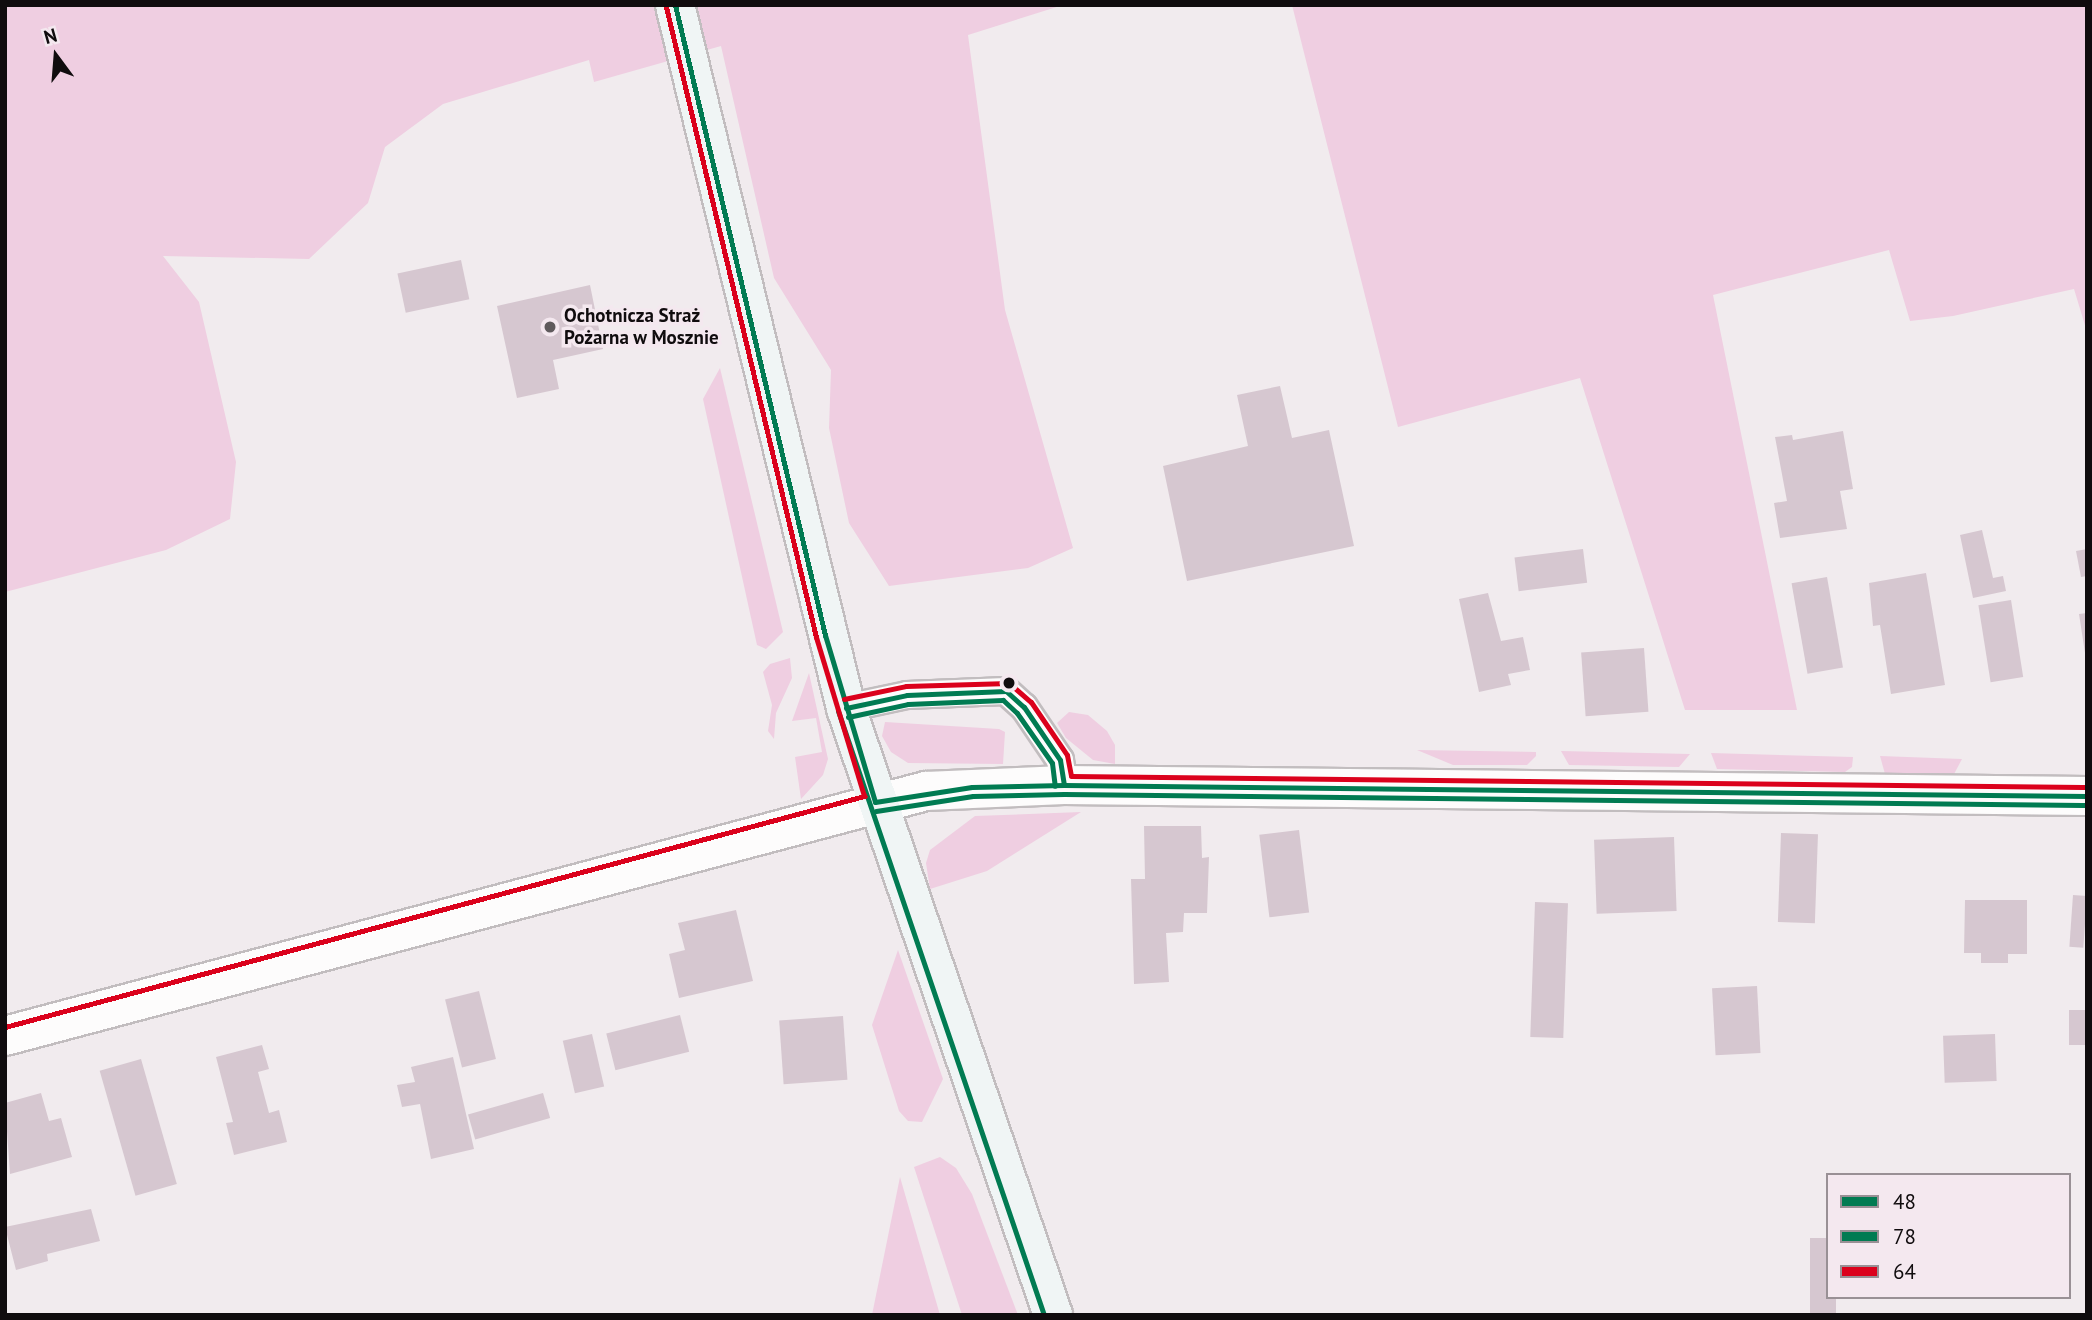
<!DOCTYPE html>
<html>
<head>
<meta charset="utf-8">
<style>
  body { margin:0 }
  #map { position:relative; width:2092px; height:1320px; overflow:hidden; background:#f1ebee; font-family:"PT Sans",sans-serif }
  div>[style] { position:absolute }
  .green>* { inset:0; background:#efcee1 }
  .building>* { inset:0; background:#d6c7d0; transform-origin:0 0 }
  .roads { filter:drop-shadow(2px 0 #c2bdbf) drop-shadow(-2px 0 #c2bdbf) drop-shadow(0 2px #c2bdbf) drop-shadow(0 -2px #c2bdbf) }
  .lane>* { height:26px; margin:-13px; padding:0 13px; transform-origin:13px; border-radius:13px; background:#fdfcfc }
  .street>* { height:38px; margin:-19px; padding:0 19px; transform-origin:19px; border-radius:19px; background:#fdfcfc }
  .secondary>* { height:38px; margin:-19px; padding:0 19px; transform-origin:19px; border-radius:19px; background:#f0f5f5 }
  .bus-1>* { height:5px; margin:-2.5px; padding:0 2.5px; transform-origin:2.5px; border-radius:2.5px; background:#017b52 }
  .bus-2>* { height:5px; margin:-2.5px; padding:0 2.5px; transform-origin:2.5px; border-radius:2.5px; background:#017b52 }
  .bus-3>* { height:5px; margin:-2.5px; padding:0 2.5px; transform-origin:2.5px; border-radius:2.5px; background:#db011c }
  .dots>* { width:19px; height:19px; translate:-50% -50%; box-sizing:border-box; border:4px solid #f4e8ef; border-radius:50% }
  span { translate:-50% -50%; white-space:nowrap; text-align:center; line-height:1.15; -webkit-text-stroke:7px #f4e8ef; paint-order:stroke }
  .poi-label { font-size:19px; color:#100c0e; font-weight:700 }
  .left { translate:0 -50%; text-align:left }
  .frame { position:absolute; inset:0; border:7px solid #100c0e; pointer-events:none }
  .legend { position:absolute; left:1826px; top:1173px; width:245px; height:126px; box-sizing:border-box; background:#f4e8ef; border:2px solid #999095; margin:0; padding:9px 12px; list-style:none; font-size:21px; color:#100c0e }
  .legend li { display:flex; align-items:center; gap:14px; height:35px }
  .legend b { width:35px; border:2px solid #999095 }
  .north { position:absolute; left:21px; top:21px; width:70px; height:70px; -webkit-text-stroke:5px #f4e8ef; paint-order:stroke; rotate:344deg; font-size:19px; font-weight:700; line-height:28px; text-align:center; color:#100c0e }
  .north::after { content:''; display:block; margin:auto; width:24px; height:32px; background:#100c0e; clip-path:polygon(50% 0,100% 100%,50% 72%,0 100%) }
</style>
</head>
<body>
<div id="map">
  <div class="green">
    <div style="clip-path:polygon(5px 5px,1063px 5px,968px 35px,1005px 310px,1073px 548px,1028px 568px,889px 586px,849px 523px,829px 428px,831px 370px,774px 278px,721px 46px,594px 82px,589px 60px,443px 104px,385px 147px,368px 203px,309px 259px,163px 256px,199px 302px,236px 462px,230px 519px,166px 550px,5px 592px)"></div>
    <div style="clip-path:polygon(1292px 5px,2087px 5px,2087px 332px,2074px 289px,1953px 316px,1910px 321px,1889px 250px,1713px 295px,1797px 710px,1685px 710px,1580px 378px,1398px 427px)"></div>
    <div style="clip-path:polygon(720px 368px,783px 632px,766px 649px,757px 645px,703px 399px)"></div>
    <div style="clip-path:polygon(790px 658px,792px 678px,776px 713px,774px 739px,768px 731px,772px 705px,763px 672px,770px 664px)"></div>
    <div style="clip-path:polygon(809px 673px,828px 759px,823px 775px,801px 799px,795px 757px,822px 752px,816px 718px,792px 721px)"></div>
    <div style="clip-path:polygon(1069px 712px,1088px 715px,1107px 731px,1115px 745px,1115px 764px,1093px 760px,1066px 738px,1057px 723px)"></div>
    <div style="clip-path:polygon(885px 722px,999px 729px,1005px 732px,1003px 764px,908px 763px,891px 752px,882px 736px)"></div>
    <div style="clip-path:polygon(1417px 750px,1536px 752px,1536px 756px,1527px 765px,1453px 765px)"></div>
    <div style="clip-path:polygon(1561px 751px,1690px 754px,1679px 767px,1569px 765px)"></div>
    <div style="clip-path:polygon(1711px 753px,1853px 757px,1852px 767px,1845px 772px,1717px 769px)"></div>
    <div style="clip-path:polygon(1880px 756px,1962px 759px,1953px 776px,1885px 774px)"></div>
    <div style="clip-path:polygon(1081px 812px,987px 871px,930px 889px,926px 863px,930px 850px,975px 816px)"></div>
    <div style="clip-path:polygon(898px 950px,943px 1079px,922px 1122px,908px 1121px,899px 1111px,872px 1025px)"></div>
    <div style="clip-path:polygon(940px 1157px,956px 1168px,972px 1194px,1018px 1315px,962px 1315px,914px 1167px)"></div>
    <div style="clip-path:polygon(900px 1177px,940px 1315px,872px 1315px)"></div>
  </div>
  <div class="building">
    <div style="left:461px;top:260px;width:40px;height:65px;rotate:78deg"></div>
    <div style="clip-path:polygon(590px 285px,603px 349px,553px 360px,559px 389px,517px 398px,497px 306px)"></div>
    <div style="clip-path:polygon(1280px 386px,1292px 438px,1329px 430px,1354px 546px,1187px 581px,1163px 466px,1248px 446px,1237px 395px)"></div>
    <div style="clip-path:polygon(1843px 431px,1853px 489px,1840px 491px,1847px 529px,1780px 538px,1774px 503px,1787px 501px,1775px 437px,1792px 435px,1793px 440px)"></div>
    <div style="clip-path:polygon(1982px 530px,1993px 578px,2003px 576px,2006px 591px,1973px 598px,1960px 535px)"></div>
    <div style="left:1583px;top:549px;width:34px;height:69px;rotate:83deg"></div>
    <div style="clip-path:polygon(2087px 549px,2087px 576px,2081px 577px,2076px 551px)"></div>
    <div style="clip-path:polygon(1926px 573px,1945px 685px,1891px 694px,1880px 625px,1873px 626px,1869px 583px)"></div>
    <div style="left:1827px;top:577px;width:92px;height:36px;rotate:80deg"></div>
    <div style="clip-path:polygon(1488px 593px,1501px 641px,1523px 637px,1530px 670px,1508px 674px,1511px 685px,1479px 692px,1459px 599px)"></div>
    <div style="left:2011px;top:600px;width:78px;height:33px;rotate:81deg"></div>
    <div style="clip-path:polygon(2087px 613px,2087px 653px,2085px 653px,2079px 614px)"></div>
    <div style="left:1644px;top:648px;width:64px;height:63px;rotate:86deg"></div>
    <div style="clip-path:polygon(1144px 826px,1201px 826px,1202px 858px,1209px 857px,1207px 913px,1184px 913px,1183px 932px,1166px 933px,1169px 982px,1134px 984px,1131px 879px,1145px 879px)"></div>
    <div style="left:1299px;top:830px;width:83px;height:40px;rotate:83deg"></div>
    <div style="left:1781px;top:833px;width:37px;height:89px;rotate:2deg"></div>
    <div style="left:1674px;top:837px;width:74px;height:80px;rotate:88deg"></div>
    <div style="left:2073px;top:895px;width:14px;height:52px;rotate:4deg"></div>
    <div style="clip-path:polygon(1965px 900px,2027px 900px,2027px 954px,2008px 954px,2008px 963px,1981px 963px,1981px 953px,1964px 953px)"></div>
    <div style="left:1535px;top:902px;width:33px;height:135px;rotate:2deg"></div>
    <div style="clip-path:polygon(736px 910px,753px 981px,679px 998px,669px 954px,685px 950px,678px 923px)"></div>
    <div style="left:1757px;top:986px;width:67px;height:45px;rotate:87deg"></div>
    <div style="left:479px;top:991px;width:70px;height:35px;rotate:76deg"></div>
    <div style="left:2069px;top:1010px;width:18px;height:35px"></div>
    <div style="left:680px;top:1015px;width:38px;height:76px;rotate:76deg"></div>
    <div style="left:843px;top:1016px;width:64px;height:64px;rotate:86deg"></div>
    <div style="left:592px;top:1034px;width:54px;height:30px;rotate:77deg"></div>
    <div style="left:1995px;top:1034px;width:47px;height:52px;rotate:88deg"></div>
    <div style="clip-path:polygon(262px 1045px,269px 1069px,258px 1072px,269px 1113px,279px 1110px,287px 1142px,234px 1155px,226px 1123px,233px 1122px,216px 1057px)"></div>
    <div style="clip-path:polygon(453px 1057px,474px 1149px,431px 1159px,420px 1104px,402px 1107px,397px 1085px,415px 1082px,411px 1067px)"></div>
    <div style="left:141px;top:1059px;width:130px;height:43px;rotate:74deg"></div>
    <div style="clip-path:polygon(41px 1093px,49px 1121px,61px 1118px,72px 1157px,10px 1174px,5px 1103px)"></div>
    <div style="left:543px;top:1093px;width:26px;height:78px;rotate:74deg"></div>
    <div style="clip-path:polygon(91px 1209px,100px 1241px,47px 1254px,48px 1261px,16px 1270px,5px 1227px)"></div>
    <div style="clip-path:polygon(1810px 1238px,1828px 1238px,1828px 1297px,1836px 1297px,1836px 1315px,1810px 1315px)"></div>
  </div>
  <div class="roads">
    <div class="lane">
      <div style="left:846px;top:708px;width:62px;rotate:-12deg"></div>
      <div style="left:907px;top:695px;width:99px;rotate:-2.3deg"></div>
      <div style="left:1006px;top:691px;width:24px;rotate:42deg"></div>
      <div style="left:1024px;top:707px;width:64px;rotate:55.8deg"></div>
      <div style="left:1060px;top:760px;width:25px;rotate:81deg"></div>
    </div>
    <div class="street">
      <div style="left:5px;top:1036px;width:953px;rotate:-14.9deg"></div>
      <div style="left:926px;top:791px;width:138px;rotate:-2.5deg"></div>
      <div style="left:1064px;top:785px;width:1023px;rotate:0.62deg"></div>
    </div>
    <div class="secondary">
      <div style="left:675px;top:5px;width:723px;rotate:76.33deg"></div>
      <div style="left:846px;top:708px;width:641px;rotate:71.17deg"></div>
    </div>
  </div>
  <div class="bus-1">
    <div style="left:675px;top:5px;width:648px;rotate:76.61deg"></div>
    <div style="left:825px;top:635px;width:174px;rotate:73.3deg"></div>
    <div style="left:875px;top:802px;width:98px;rotate:-8.8deg"></div>
    <div style="left:972px;top:787px;width:92px;rotate:-1.2deg"></div>
    <div style="left:1064px;top:785px;width:1023px;rotate:0.62deg"></div>
    <div style="left:846px;top:708px;width:62px;rotate:-12deg"></div>
    <div style="left:907px;top:695px;width:99px;rotate:-2.3deg"></div>
    <div style="left:1006px;top:691px;width:24px;rotate:42deg"></div>
    <div style="left:1024px;top:707px;width:64px;rotate:55.8deg"></div>
    <div style="left:1060px;top:760px;width:25px;rotate:81deg"></div>
  </div>
  <div class="bus-2">
    <div style="left:838px;top:711px;width:638px;rotate:71.17deg"></div>
    <div style="left:848px;top:717px;width:61px;rotate:-12.2deg"></div>
    <div style="left:908px;top:704px;width:95px;rotate:-2.4deg"></div>
    <div style="left:1003px;top:700px;width:19px;rotate:43deg"></div>
    <div style="left:1017px;top:713px;width:61px;rotate:55deg"></div>
    <div style="left:1052px;top:763px;width:23px;rotate:83deg"></div>
    <div style="left:876px;top:811px;width:98px;rotate:-8.8deg"></div>
    <div style="left:973px;top:796px;width:91px;rotate:-1.3deg"></div>
    <div style="left:1064px;top:794px;width:1023px;rotate:0.62deg"></div>
  </div>
  <div class="bus-3">
    <div style="left:844px;top:699px;width:63px;rotate:-11.8deg"></div>
    <div style="left:906px;top:686px;width:103px;rotate:-1.7deg"></div>
    <div style="left:1009px;top:683px;width:29px;rotate:41deg"></div>
    <div style="left:1031px;top:702px;width:64px;rotate:55.8deg"></div>
    <div style="left:1067px;top:755px;width:21px;rotate:79deg"></div>
    <div style="left:1071px;top:776px;width:1016px;rotate:0.62deg"></div>
    <div style="left:5px;top:1027px;width:890px;rotate:-15.05deg"></div>
    <div style="left:864px;top:796px;width:166px;rotate:-106.8deg"></div>
    <div style="left:816px;top:637px;width:648px;rotate:-103.39deg"></div>
  </div>
  <div class="dots">
    <div style="left:550px;top:327px;background:#5f5a5c"></div>
    <div style="left:1009px;top:683px;background:#100c0e"></div>
  </div>
  <div class="poi-label">
    <span class="left" style="left:564px;top:327px">Ochotnicza Straż<br>Pożarna w Mosznie</span>
  </div>
  <div class="frame"></div>
  <ul class="legend">
  <li><b style="height:9px;background:#017b52"></b>48</li>
  <li><b style="height:9px;background:#017b52"></b>78</li>
  <li><b style="height:9px;background:#db011c"></b>64</li>
  </ul>
  <div class="north">N</div>
</div>
</body>
</html>
